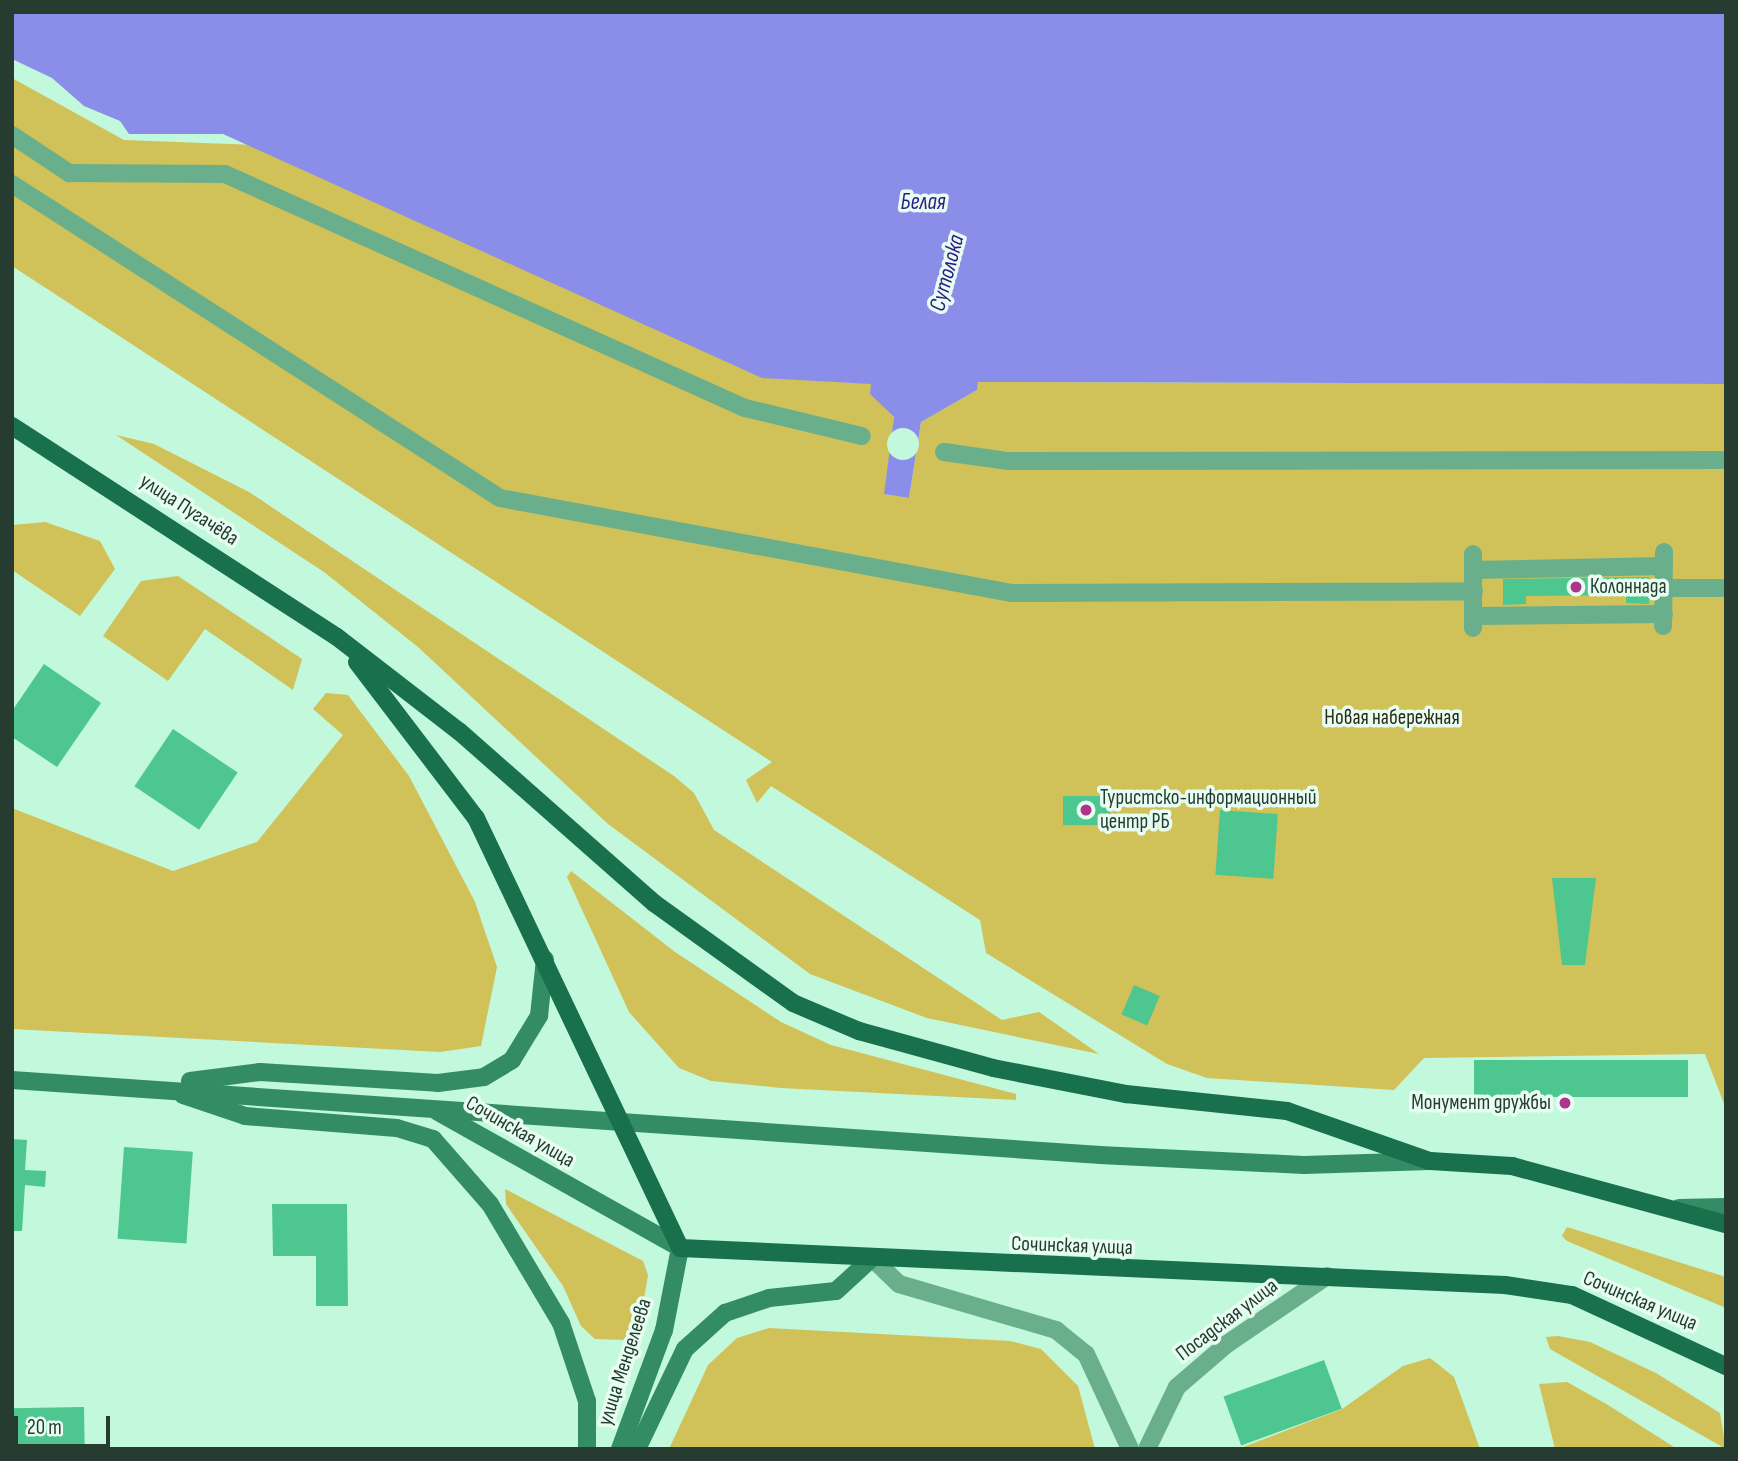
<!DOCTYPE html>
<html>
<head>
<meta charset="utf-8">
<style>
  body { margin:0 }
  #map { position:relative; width:1738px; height:1461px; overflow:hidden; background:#c2f8db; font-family:"Sofia Sans Condensed",sans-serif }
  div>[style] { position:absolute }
  .green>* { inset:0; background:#d0c158 }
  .water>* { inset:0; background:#8b8ee9 }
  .pier>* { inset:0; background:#c2f8db }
  .round { border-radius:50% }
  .building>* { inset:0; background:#4ec690; transform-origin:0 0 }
  .street>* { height:18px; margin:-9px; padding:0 9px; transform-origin:9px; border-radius:9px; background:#6aaf8c }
  .secondary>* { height:18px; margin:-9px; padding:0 9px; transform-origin:9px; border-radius:9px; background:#338c64 }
  .primary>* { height:18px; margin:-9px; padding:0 9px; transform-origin:9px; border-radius:9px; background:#19704d }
  .dots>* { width:19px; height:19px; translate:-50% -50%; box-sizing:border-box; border:4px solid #e8fdf1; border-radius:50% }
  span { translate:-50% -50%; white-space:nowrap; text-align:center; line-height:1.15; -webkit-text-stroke:7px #e8fdf1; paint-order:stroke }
  .street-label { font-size:21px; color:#273c31 }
  .poi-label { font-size:21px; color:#273c31 }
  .left { translate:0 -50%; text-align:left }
  .right { translate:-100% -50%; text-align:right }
  .park-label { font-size:21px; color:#2d2a16 }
  .water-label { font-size:23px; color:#2e1a85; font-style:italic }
  .frame { position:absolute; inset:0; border:14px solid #273c31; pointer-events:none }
  .scale { position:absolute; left:14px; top:1416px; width:96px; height:32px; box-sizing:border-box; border:4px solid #273c31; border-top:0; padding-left:9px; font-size:21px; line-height:24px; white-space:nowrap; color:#273c31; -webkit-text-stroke:5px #e8fdf1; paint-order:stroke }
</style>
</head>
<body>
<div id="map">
  <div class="green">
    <div style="clip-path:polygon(12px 78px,124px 140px,256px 145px,509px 261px,871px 384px,871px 394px,894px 417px,885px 494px,909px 498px,921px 422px,977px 390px,978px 382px,1726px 384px,1726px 1109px,1705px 1054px,1424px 1058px,1394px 1090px,1207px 1078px,1167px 1064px,986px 953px,980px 920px,771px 786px,757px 803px,746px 780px,772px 762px,12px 266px)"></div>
    <div style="clip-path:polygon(116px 435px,154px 444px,249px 492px,674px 776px,694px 793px,714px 830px,1002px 1020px,1039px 1012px,1099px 1054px,927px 1018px,810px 974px,608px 824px,418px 647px,324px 572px)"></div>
    <div style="clip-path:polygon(45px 522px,100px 541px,115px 569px,80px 616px,12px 570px,12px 525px)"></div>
    <div style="clip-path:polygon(178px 576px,302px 659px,293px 690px,205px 629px,168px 681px,103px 636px,141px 581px)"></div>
    <div style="clip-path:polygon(326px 693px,348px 695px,409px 776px,475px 902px,497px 967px,481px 1046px,440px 1052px,12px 1029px,12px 808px,173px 871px,257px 842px,343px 735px,313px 709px)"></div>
    <div style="clip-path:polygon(571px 871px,675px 952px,781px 1022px,831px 1045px,1016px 1094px,1016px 1100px,781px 1088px,711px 1081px,679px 1068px,629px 1012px,567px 877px)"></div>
    <div style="clip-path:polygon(505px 1189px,643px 1261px,648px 1275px,640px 1323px,628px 1340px,595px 1339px,581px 1326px,563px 1286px,506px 1204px)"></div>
    <div style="clip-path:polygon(1567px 1227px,1726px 1277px,1726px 1308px,1567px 1241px,1562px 1236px)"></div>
    <div style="clip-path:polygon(769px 1328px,1010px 1341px,1041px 1349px,1078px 1386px,1095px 1449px,669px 1449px,708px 1365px,737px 1338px)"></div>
    <div style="clip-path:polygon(1558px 1336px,1590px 1342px,1656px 1373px,1720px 1413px,1726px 1449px,1550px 1349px,1546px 1337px)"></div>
    <div style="clip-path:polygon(1430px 1358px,1454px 1377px,1480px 1449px,1238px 1449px,1342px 1409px,1403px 1366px)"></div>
    <div style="clip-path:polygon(1567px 1382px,1608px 1405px,1677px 1449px,1555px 1449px,1539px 1384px)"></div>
  </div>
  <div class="water">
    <div style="clip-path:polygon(12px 12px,1726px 12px,1726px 384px,978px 382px,977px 390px,921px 422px,909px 498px,884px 494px,894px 417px,870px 394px,871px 384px,762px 378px,223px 134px,129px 134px,120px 121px,84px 106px,52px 78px,12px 59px)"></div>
  </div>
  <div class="pier">
    <div class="round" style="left:887px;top:428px;width:32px;height:32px"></div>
  </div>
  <div class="building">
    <div style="clip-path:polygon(1649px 577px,1649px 604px,1626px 603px,1626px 595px,1526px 596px,1526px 604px,1503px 605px,1503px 579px)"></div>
    <div style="clip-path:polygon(44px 664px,101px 703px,57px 767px,12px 737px,12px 711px)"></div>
    <div style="left:173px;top:729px;width:78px;height:69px;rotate:34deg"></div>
    <div style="left:1063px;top:796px;width:47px;height:29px"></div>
    <div style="left:1220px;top:810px;width:58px;height:65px;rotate:4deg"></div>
    <div style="clip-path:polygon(1552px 878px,1596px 878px,1585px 965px,1562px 965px)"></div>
    <div style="left:1134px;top:985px;width:28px;height:32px;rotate:23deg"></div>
    <div style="left:1474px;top:1060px;width:214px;height:37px"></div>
    <div style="clip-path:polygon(12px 1139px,27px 1140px,25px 1170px,46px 1171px,45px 1187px,25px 1185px,22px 1231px,12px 1231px)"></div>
    <div style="left:124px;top:1147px;width:69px;height:92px;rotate:4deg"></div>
    <div style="clip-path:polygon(272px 1204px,347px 1204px,348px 1306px,316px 1306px,316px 1256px,273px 1256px)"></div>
    <div style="left:1324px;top:1360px;width:52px;height:107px;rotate:70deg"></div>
    <div style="left:84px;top:1407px;width:42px;height:72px;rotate:89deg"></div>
  </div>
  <div class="street">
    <div style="left:12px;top:135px;width:69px;rotate:33.7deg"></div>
    <div style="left:69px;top:173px;width:156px;rotate:0.4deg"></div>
    <div style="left:225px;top:174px;width:570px;rotate:24.23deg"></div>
    <div style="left:745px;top:408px;width:120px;rotate:13.5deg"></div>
    <div style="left:12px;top:184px;width:580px;rotate:32.76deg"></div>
    <div style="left:500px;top:498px;width:521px;rotate:10.51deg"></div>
    <div style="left:1012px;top:593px;width:462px;rotate:-0.2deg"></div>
    <div style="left:944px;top:452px;width:65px;rotate:8deg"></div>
    <div style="left:1008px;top:461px;width:718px;rotate:-0.08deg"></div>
    <div style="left:1473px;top:554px;width:74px;rotate:90deg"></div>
    <div style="left:1473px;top:570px;width:191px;rotate:-1.2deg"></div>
    <div style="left:1664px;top:588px;width:62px"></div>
    <div style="left:1473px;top:616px;width:191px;rotate:-0.6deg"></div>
    <div style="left:1663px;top:626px;width:74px;rotate:-89.2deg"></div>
    <div style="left:872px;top:1258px;width:37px;rotate:44deg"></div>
    <div style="left:899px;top:1284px;width:164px;rotate:16.3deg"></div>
    <div style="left:1056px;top:1330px;width:38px;rotate:39deg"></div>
    <div style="left:1086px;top:1354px;width:105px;rotate:65.1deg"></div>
    <div style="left:1147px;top:1449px;width:69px;rotate:-64.2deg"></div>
    <div style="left:1177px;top:1387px;width:66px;rotate:-40.7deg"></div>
    <div style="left:1227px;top:1344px;width:121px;rotate:-34.2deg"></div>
  </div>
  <div class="secondary">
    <div style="left:12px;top:1080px;width:1091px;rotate:3.94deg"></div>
    <div style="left:1100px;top:1155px;width:204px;rotate:2.8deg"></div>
    <div style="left:1304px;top:1165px;width:126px;rotate:-1.8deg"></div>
    <div style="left:190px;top:1081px;width:71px;rotate:-7.3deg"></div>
    <div style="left:260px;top:1072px;width:178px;rotate:3.5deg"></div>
    <div style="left:438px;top:1083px;width:46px;rotate:-7.4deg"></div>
    <div style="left:484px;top:1077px;width:33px;rotate:-31deg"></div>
    <div style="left:512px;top:1060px;width:52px;rotate:-58.5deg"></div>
    <div style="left:539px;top:1016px;width:57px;rotate:-84deg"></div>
    <div style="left:183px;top:1095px;width:65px;rotate:18.7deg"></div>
    <div style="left:245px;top:1116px;width:152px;rotate:4.5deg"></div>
    <div style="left:397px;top:1128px;width:38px;rotate:17deg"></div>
    <div style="left:433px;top:1139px;width:86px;rotate:48.8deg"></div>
    <div style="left:490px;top:1204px;width:139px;rotate:59.2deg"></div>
    <div style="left:561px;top:1323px;width:82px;rotate:71.6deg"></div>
    <div style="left:587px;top:1401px;width:48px;rotate:90deg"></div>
    <div style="left:438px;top:1112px;width:278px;rotate:29.3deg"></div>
    <div style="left:680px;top:1248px;width:84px;rotate:101deg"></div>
    <div style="left:664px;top:1330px;width:127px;rotate:110.3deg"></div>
    <div style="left:1679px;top:1208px;width:47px;rotate:-1.2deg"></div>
    <div style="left:637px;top:1449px;width:111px;rotate:-64.4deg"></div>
    <div style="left:685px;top:1349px;width:54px;rotate:-42deg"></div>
    <div style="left:725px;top:1313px;width:46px;rotate:-18.8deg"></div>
    <div style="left:769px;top:1298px;width:67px;rotate:-6deg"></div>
    <div style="left:836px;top:1291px;width:49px;rotate:-42.5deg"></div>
  </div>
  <div class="primary">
    <div style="left:12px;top:426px;width:387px;rotate:33deg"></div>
    <div style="left:337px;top:637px;width:155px;rotate:37.7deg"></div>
    <div style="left:460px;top:732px;width:259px;rotate:41.4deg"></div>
    <div style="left:654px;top:903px;width:171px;rotate:35.7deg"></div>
    <div style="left:793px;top:1003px;width:72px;rotate:23deg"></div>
    <div style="left:859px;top:1031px;width:139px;rotate:15.4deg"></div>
    <div style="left:993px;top:1068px;width:136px;rotate:11.1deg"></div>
    <div style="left:1126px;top:1094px;width:162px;rotate:6deg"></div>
    <div style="left:1287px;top:1111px;width:151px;rotate:19.3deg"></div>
    <div style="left:1430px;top:1161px;width:82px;rotate:3.5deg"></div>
    <div style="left:1512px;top:1166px;width:222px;rotate:15.2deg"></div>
    <div style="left:357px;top:662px;width:196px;rotate:52.7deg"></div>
    <div style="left:476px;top:818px;width:476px;rotate:64.6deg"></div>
    <div style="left:680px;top:1248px;width:826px;rotate:2.57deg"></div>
    <div style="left:1505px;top:1285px;width:68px;rotate:8.5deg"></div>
    <div style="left:1572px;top:1295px;width:170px;rotate:24.8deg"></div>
  </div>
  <div class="dots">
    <div style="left:1576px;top:587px;background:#ac358b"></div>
    <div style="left:1086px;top:810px;background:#ac358b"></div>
    <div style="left:1565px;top:1103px;background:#ac358b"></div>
  </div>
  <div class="street-label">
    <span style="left:189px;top:510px;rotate:33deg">улица Пугачёва</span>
    <span style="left:520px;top:1132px;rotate:30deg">Сочинская улица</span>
    <span style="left:1072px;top:1246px;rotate:2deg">Сочинская улица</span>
    <span style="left:1640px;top:1301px;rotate:23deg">Сочинская улица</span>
    <span style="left:1227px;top:1320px;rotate:-37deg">Посадская улица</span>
    <span style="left:625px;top:1362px;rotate:-72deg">улица Менделеева</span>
  </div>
  <div class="poi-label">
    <span class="left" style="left:1590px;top:587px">Колоннада</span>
    <span class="left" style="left:1100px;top:810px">Туристско-информационный<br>центр РБ</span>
    <span class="right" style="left:1551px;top:1103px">Монумент дружбы</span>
  </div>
  <div class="park-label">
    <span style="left:1392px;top:718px">Новая набережная</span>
  </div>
  <div class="water-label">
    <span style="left:923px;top:202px">Белая</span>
    <span style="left:947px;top:273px;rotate:-75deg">Сутолока</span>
  </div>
  <div class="frame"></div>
  <div class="scale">20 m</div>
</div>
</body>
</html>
